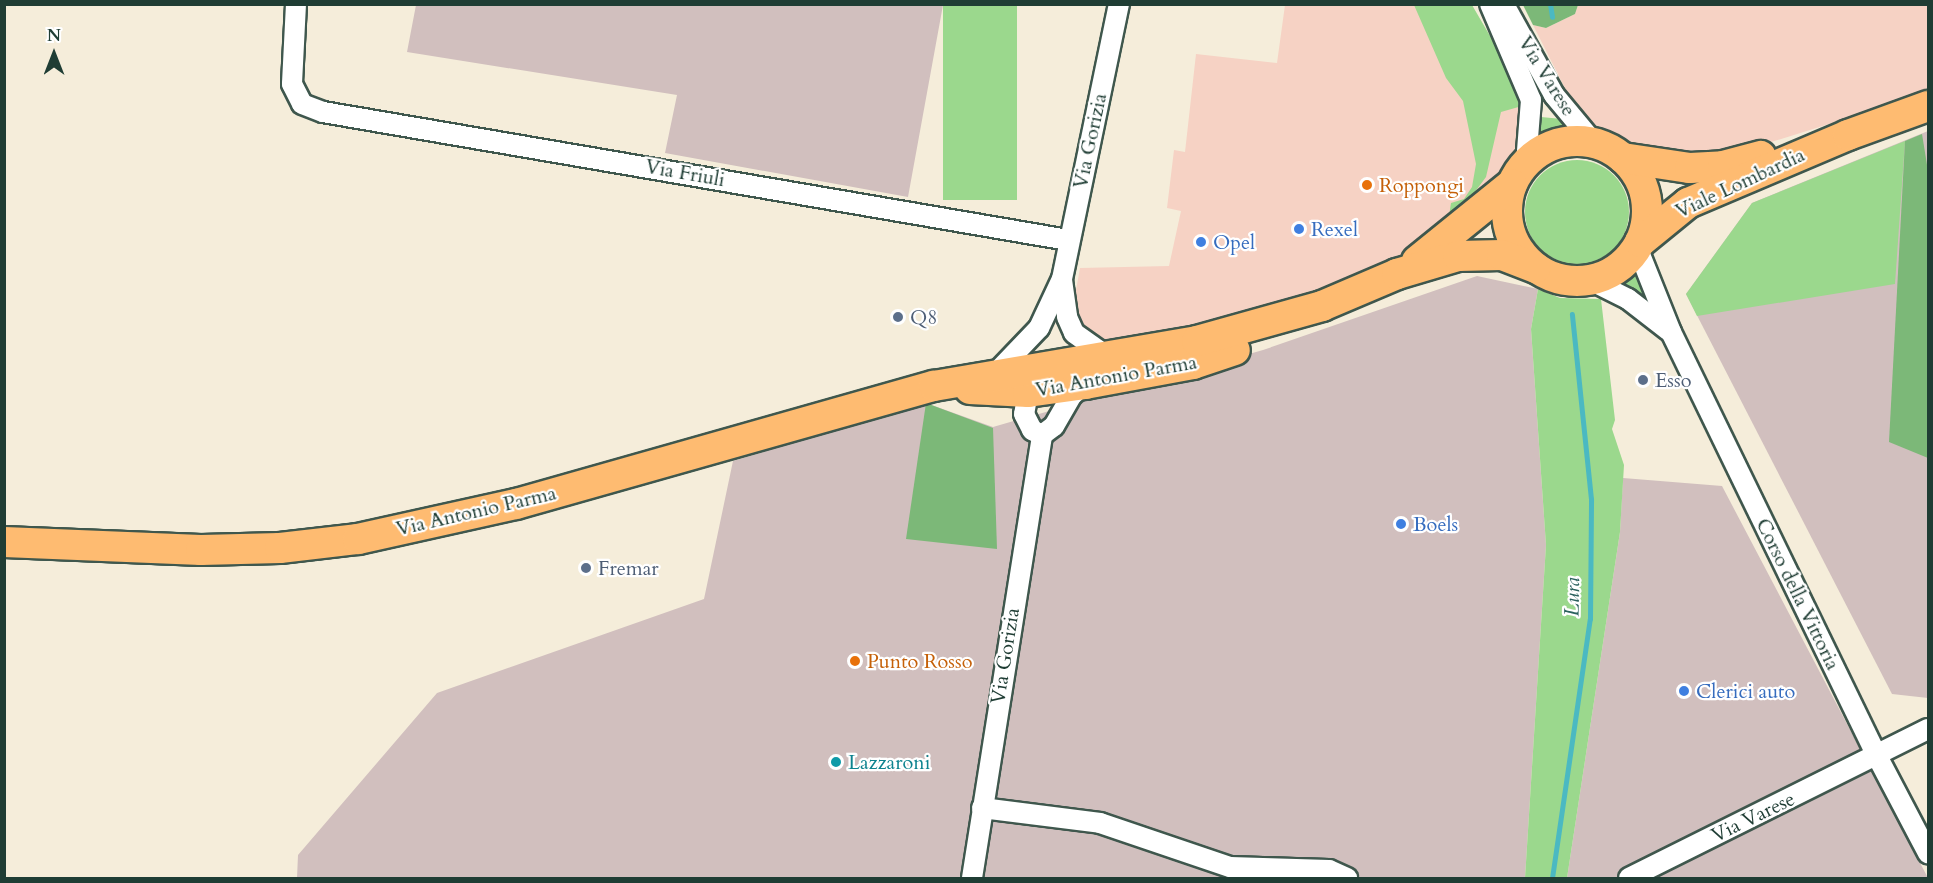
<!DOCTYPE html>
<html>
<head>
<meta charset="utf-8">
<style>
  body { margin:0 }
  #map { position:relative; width:1933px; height:883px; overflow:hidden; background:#f5edda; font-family:Cardo,serif }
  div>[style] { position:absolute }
  .built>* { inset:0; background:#f6d2c4 }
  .industrial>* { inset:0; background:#d1bfbe }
  .green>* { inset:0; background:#9bd88d; transform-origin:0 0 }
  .round { border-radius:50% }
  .forest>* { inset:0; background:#7cb878 }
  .stream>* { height:5px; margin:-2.5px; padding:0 2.5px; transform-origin:2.5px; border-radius:2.5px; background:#4bb9c2 }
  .roads { filter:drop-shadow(2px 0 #3f574d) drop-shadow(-2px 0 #3f574d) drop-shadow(0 2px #3f574d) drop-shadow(0 -2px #3f574d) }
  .minor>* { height:20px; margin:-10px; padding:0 10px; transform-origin:10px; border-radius:10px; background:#fff }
  .primary>* { height:30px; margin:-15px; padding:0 15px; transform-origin:15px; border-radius:15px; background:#febb71 }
  .primary>.ring { margin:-15px; padding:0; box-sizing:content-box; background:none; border:30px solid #febb71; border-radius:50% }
  .dots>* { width:16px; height:16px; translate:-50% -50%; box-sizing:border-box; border:3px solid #fff; border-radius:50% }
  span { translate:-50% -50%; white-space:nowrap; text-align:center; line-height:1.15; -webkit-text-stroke:4.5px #fff; paint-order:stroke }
  .street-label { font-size:20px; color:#1f3d34 }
  .food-label { font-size:20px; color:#c56008 }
  .left { translate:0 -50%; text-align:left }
  .shop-label { font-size:20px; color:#366cbe }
  .service-label { font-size:20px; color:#4e5e75 }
  .culture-label { font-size:20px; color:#0d838f }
  .water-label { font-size:21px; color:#2c625f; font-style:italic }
  .frame { position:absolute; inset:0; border:6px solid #1f3d34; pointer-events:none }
  .north { position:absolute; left:24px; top:24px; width:60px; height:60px; -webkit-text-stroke:4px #fff; paint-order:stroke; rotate:0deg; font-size:16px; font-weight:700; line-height:24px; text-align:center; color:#1f3d34 }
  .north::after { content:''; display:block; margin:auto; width:21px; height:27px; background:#1f3d34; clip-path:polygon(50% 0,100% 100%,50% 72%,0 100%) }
</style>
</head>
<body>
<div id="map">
  <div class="built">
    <div style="clip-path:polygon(1285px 5px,1472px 5px,1522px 106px,1521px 137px,1507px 167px,1491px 194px,1395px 263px,1319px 296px,1118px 346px,1094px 340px,1078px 318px,1074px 301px,1080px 268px,1169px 266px,1181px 211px,1167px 208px,1174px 150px,1185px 152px,1196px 54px,1277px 63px)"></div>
    <div style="clip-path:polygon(1578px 5px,1928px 5px,1928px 93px,1717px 159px,1644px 152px,1579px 116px,1533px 25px,1546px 28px,1575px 14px)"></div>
  </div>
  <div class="industrial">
    <div style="clip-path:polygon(416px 5px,943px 5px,908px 197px,665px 153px,677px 95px,407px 52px)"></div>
    <div style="clip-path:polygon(1928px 131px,1928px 698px,1892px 694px,1686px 294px,1752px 203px)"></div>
    <div style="clip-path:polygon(1477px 276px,1538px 289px,1531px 329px,1546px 545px,1525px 878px,297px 878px,298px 855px,437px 693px,704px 599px,733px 461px,926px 403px,993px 427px,1263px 350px)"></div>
    <div style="clip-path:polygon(1623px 478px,1722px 486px,1928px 878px,1567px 878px,1620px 532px)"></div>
  </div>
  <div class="green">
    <div style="left:943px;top:5px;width:74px;height:195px"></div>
    <div style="clip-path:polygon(1414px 5px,1472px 5px,1514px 77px,1522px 106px,1501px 112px,1486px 177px,1460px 212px,1449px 216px,1451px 203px,1464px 199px,1472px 187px,1476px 164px,1463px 101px,1446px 78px)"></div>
    <div style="clip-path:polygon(1541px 117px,1562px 119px,1567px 125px,1540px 134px)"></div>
    <div style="clip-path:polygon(1905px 141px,1895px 284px,1697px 316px,1686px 294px,1752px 203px)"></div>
    <div class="round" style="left:1525px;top:160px;width:104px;height:104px"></div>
    <div style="clip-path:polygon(1636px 270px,1649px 302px,1618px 284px)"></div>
    <div style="clip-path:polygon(1538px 289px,1560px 298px,1601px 299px,1615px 420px,1612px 429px,1624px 465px,1620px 532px,1567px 878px,1525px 878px,1546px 545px,1531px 329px)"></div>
  </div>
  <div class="forest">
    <div style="clip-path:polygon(1523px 5px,1578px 5px,1575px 14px,1546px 28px,1533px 25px)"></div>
    <div style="clip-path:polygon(1922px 134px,1928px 171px,1928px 458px,1889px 442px,1905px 141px)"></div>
    <div style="clip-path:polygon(926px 403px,993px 428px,997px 549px,906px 539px)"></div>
  </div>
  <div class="stream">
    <div style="left:1550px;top:4px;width:13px;rotate:81deg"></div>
    <div style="left:1552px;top:878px;width:262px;rotate:-81.7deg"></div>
    <div style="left:1590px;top:619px;width:120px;rotate:-89.5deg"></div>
    <div style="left:1591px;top:499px;width:186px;rotate:-95.9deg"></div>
  </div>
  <div class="roads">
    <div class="minor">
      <div style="left:296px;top:4px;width:80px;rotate:92.9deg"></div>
      <div style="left:292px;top:84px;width:22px;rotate:63deg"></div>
      <div style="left:302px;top:104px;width:22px;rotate:21deg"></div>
      <div style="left:323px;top:112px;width:756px;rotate:9.75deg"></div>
      <div style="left:1490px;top:4px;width:104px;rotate:66.9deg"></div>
      <div style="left:1531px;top:100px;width:63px;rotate:94.5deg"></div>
      <div style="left:1506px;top:8px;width:99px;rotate:61.1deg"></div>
      <div style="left:1554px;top:95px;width:62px;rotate:50.2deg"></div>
      <div style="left:1637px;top:247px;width:92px;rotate:68.2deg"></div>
      <div style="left:1671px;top:332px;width:471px;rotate:64.1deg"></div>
      <div style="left:1877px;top:756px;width:110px;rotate:62.3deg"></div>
      <div style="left:1062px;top:280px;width:37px;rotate:82deg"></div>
      <div style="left:1067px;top:317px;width:17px;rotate:66deg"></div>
      <div style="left:1074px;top:333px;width:42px;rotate:35.2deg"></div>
      <div style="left:1590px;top:280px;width:42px;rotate:26.6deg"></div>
      <div style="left:1628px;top:299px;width:51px;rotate:37.8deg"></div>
      <div style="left:996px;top:373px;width:62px;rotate:-46.3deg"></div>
      <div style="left:1039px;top:328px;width:54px;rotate:-64.9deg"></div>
      <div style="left:1062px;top:279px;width:281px;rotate:-78.3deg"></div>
      <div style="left:1036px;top:384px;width:11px;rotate:135deg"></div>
      <div style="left:1028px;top:392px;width:22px;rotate:100deg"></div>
      <div style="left:1024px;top:414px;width:18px;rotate:63deg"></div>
      <div style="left:1032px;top:430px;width:11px;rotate:27deg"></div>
      <div style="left:982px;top:808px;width:119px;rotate:7.2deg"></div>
      <div style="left:1100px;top:823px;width:137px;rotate:18.7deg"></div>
      <div style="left:1230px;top:867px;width:99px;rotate:1.7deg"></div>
      <div style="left:1329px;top:870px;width:20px;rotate:24deg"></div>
      <div style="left:972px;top:878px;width:448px;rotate:-81deg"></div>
      <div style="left:1042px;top:435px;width:15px;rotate:-37deg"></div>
      <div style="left:1054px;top:426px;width:34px;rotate:-60deg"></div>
      <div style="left:1071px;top:396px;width:18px;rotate:-41deg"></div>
      <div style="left:1629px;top:878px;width:334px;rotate:-26.5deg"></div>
    </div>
    <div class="primary">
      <div class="ring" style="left:1507px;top:141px;width:110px;height:110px"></div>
      <div style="left:1623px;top:158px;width:68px;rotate:8.5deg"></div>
      <div style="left:1690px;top:168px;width:33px;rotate:-3deg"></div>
      <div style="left:1723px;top:166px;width:39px;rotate:-15deg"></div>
      <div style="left:1640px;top:242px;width:62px;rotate:-39.1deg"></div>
      <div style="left:1688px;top:203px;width:174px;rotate:-23deg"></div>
      <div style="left:1848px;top:135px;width:85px;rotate:-19.9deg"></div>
      <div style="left:1417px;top:261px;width:122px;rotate:-39deg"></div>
      <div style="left:970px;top:389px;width:58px;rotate:3deg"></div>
      <div style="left:1028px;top:392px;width:58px;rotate:-8deg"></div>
      <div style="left:1085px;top:384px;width:110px;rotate:-10.5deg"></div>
      <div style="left:1193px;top:364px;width:44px;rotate:-18.4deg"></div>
      <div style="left:4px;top:542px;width:197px;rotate:2.3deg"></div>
      <div style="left:201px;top:550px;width:79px;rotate:-1.5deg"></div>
      <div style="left:280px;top:548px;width:79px;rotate:-6.6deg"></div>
      <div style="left:358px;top:539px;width:162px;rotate:-12.5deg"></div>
      <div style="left:516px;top:504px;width:434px;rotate:-15.8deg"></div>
      <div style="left:934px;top:386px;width:267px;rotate:-9.7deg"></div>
      <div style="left:1197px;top:341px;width:130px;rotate:-15.6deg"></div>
      <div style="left:1322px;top:306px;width:82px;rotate:-23.1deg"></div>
      <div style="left:1397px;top:274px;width:64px;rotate:-16.4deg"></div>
      <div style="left:1458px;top:256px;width:44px;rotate:-1.3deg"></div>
      <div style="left:1502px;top:255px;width:36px;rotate:21deg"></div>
    </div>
  </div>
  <div class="dots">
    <div style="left:1367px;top:185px;background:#e8710a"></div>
    <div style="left:1299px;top:229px;background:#3f7fe0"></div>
    <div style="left:1201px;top:242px;background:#3f7fe0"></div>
    <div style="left:898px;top:317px;background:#5c6f8a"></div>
    <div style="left:1643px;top:380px;background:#5c6f8a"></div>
    <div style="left:1401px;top:524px;background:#3f7fe0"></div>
    <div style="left:586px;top:568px;background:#5c6f8a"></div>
    <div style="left:855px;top:661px;background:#e8710a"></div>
    <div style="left:1684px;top:691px;background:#3f7fe0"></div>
    <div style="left:836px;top:762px;background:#0f9aa8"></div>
  </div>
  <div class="street-label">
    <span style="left:1547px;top:76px;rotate:58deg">Via Varese</span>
    <span style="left:1090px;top:141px;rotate:-78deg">Via Gorizia</span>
    <span style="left:685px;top:173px;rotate:10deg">Via Friuli</span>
    <span style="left:1740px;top:183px;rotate:-25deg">Viale Lombardia</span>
    <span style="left:1116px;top:376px;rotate:-10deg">Via Antonio Parma</span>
    <span style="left:476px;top:511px;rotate:-13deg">Via Antonio Parma</span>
    <span style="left:1798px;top:594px;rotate:64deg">Corso della Vittoria</span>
    <span style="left:1005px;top:656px;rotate:-81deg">Via Gorizia</span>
    <span style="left:1753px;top:817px;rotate:-26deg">Via Varese</span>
  </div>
  <div class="food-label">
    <span class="left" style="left:1379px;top:185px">Roppongi</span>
    <span class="left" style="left:867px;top:661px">Punto Rosso</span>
  </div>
  <div class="shop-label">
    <span class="left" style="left:1311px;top:229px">Rexel</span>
    <span class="left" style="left:1213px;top:242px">Opel</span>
    <span class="left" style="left:1413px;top:524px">Boels</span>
    <span class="left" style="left:1696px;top:691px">Clerici auto</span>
  </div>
  <div class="service-label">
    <span class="left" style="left:910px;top:317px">Q8</span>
    <span class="left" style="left:1655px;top:380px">Esso</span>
    <span class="left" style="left:598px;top:568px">Fremar</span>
  </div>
  <div class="culture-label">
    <span class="left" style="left:848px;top:762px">Lazzaroni</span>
  </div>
  <div class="water-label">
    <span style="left:1573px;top:597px;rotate:-89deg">Lura</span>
  </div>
  <div class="frame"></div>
  <div class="north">N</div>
</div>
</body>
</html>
